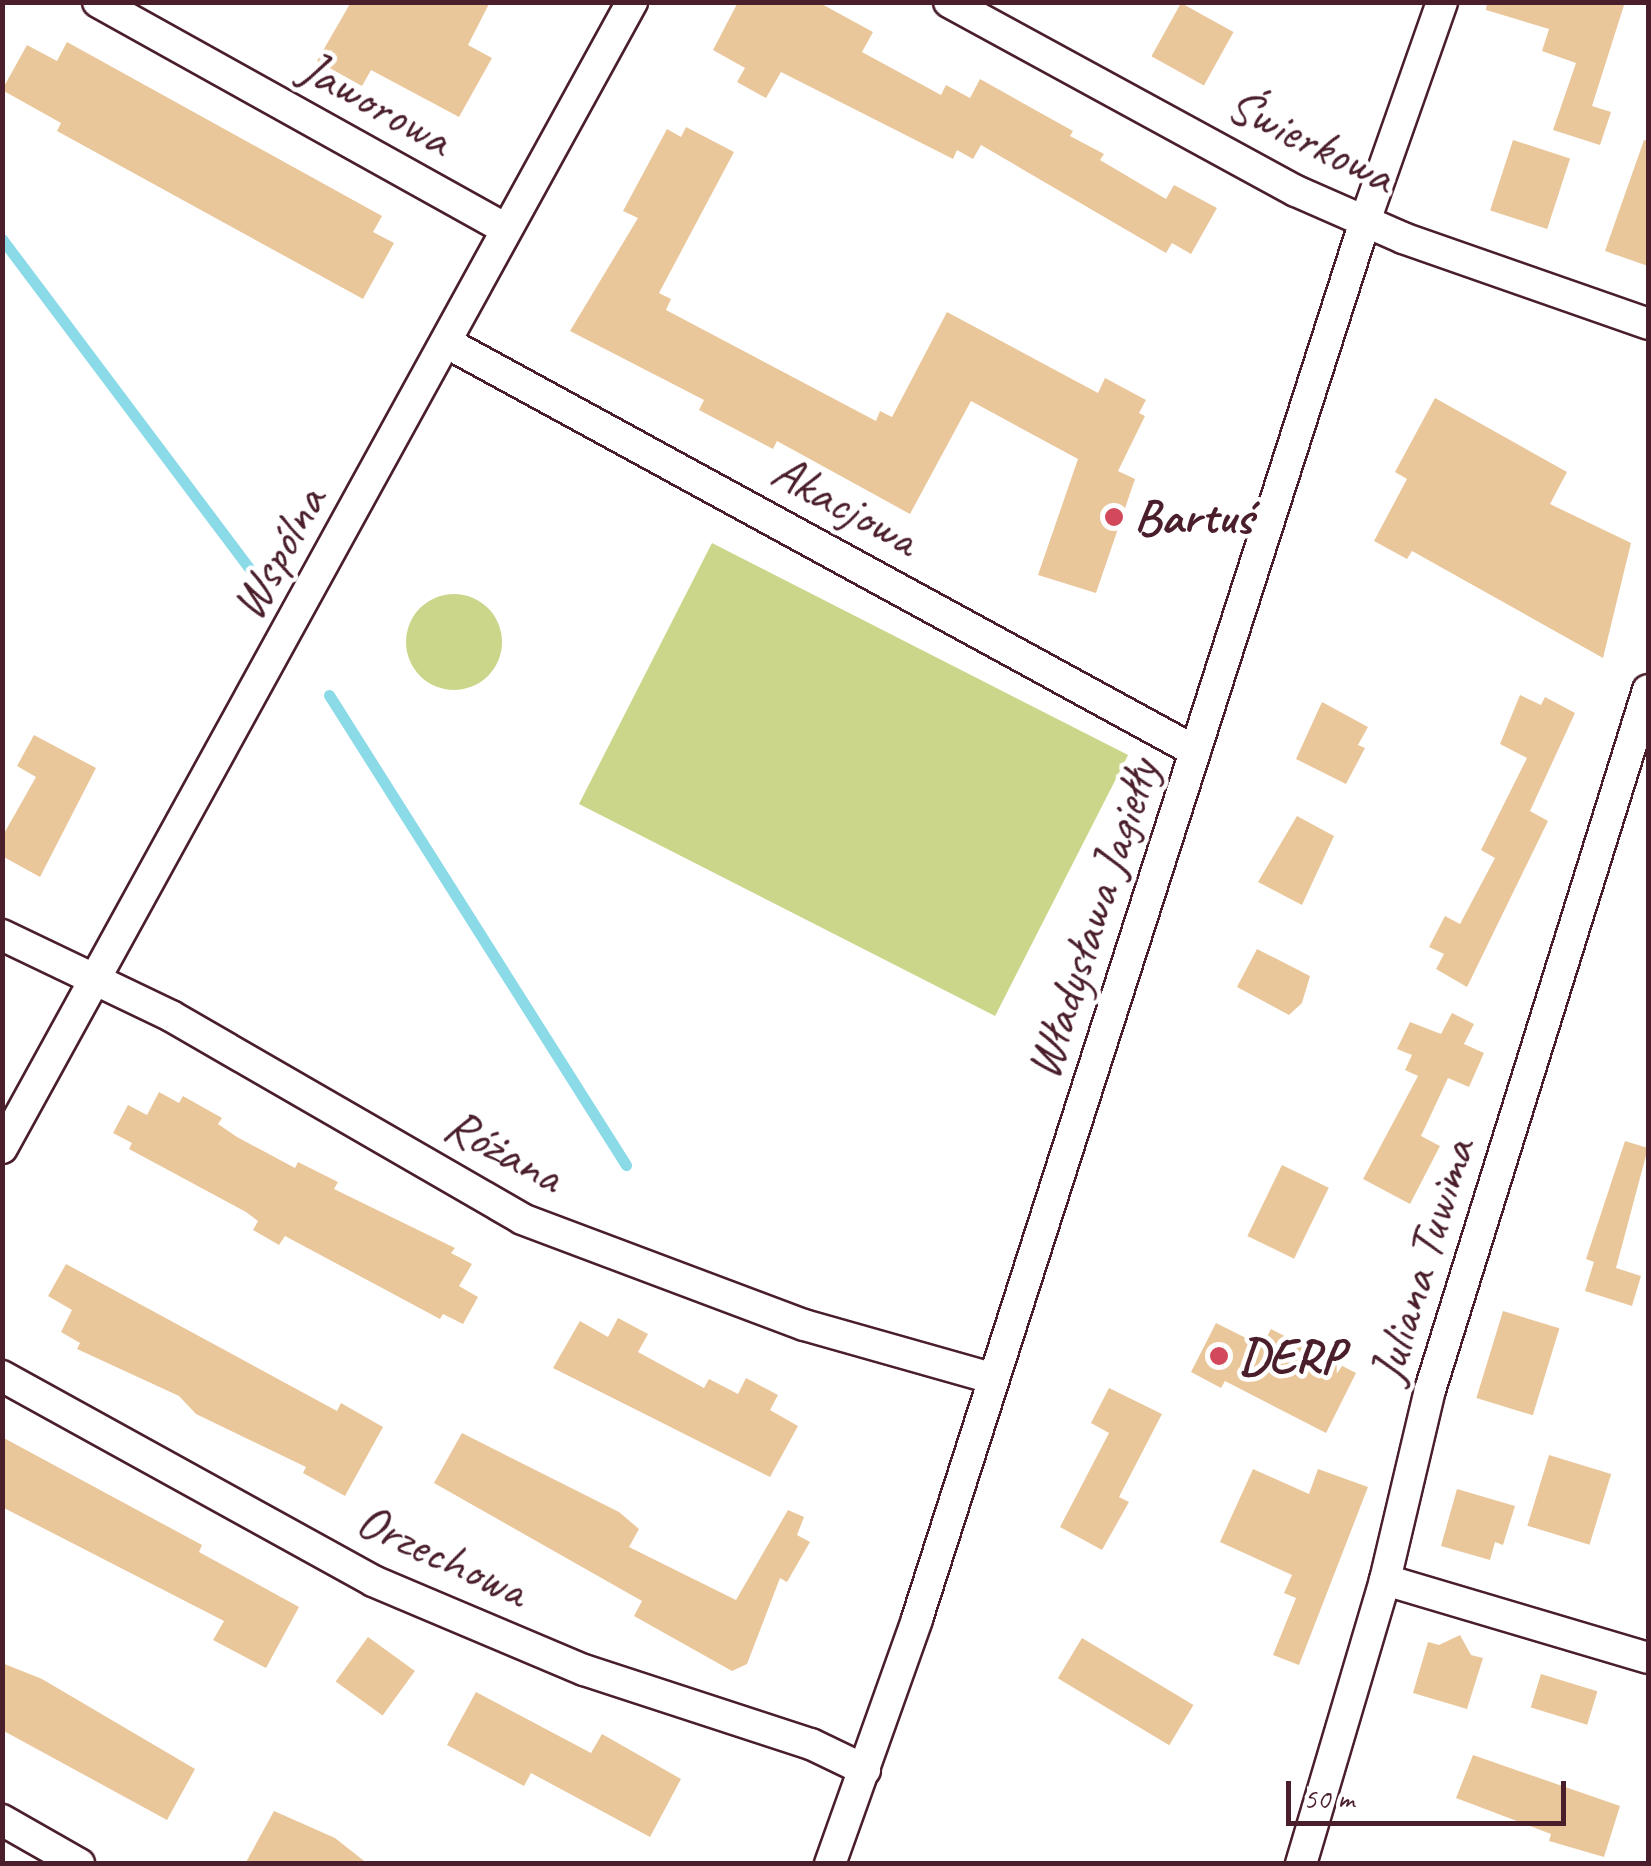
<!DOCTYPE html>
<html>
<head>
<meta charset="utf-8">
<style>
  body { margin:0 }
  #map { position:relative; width:1651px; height:1866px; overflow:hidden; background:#fff; font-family:Caveat,sans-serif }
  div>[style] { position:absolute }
  .green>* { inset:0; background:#cbd68a; transform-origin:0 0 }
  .round { border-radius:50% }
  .stream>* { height:11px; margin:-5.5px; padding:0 5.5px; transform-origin:5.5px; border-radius:5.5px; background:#8adae7 }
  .building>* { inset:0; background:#eac79b; transform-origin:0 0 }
  .roads { filter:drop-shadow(2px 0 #4a1f2b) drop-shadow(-2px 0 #4a1f2b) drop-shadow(0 2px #4a1f2b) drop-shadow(0 -2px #4a1f2b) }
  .street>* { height:30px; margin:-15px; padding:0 15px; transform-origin:15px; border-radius:15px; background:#fff }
  .dots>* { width:28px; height:28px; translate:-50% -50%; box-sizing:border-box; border:5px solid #fff; border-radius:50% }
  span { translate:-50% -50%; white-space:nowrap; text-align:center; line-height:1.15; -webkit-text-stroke:9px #fff; paint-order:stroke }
  .street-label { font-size:50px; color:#4a1f2b }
  .poi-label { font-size:50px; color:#4a1f2b; font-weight:700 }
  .left { translate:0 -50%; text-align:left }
  .frame { position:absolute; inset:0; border:5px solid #4a1f2b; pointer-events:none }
  .scale { position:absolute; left:1286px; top:1781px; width:280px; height:45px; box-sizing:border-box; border:5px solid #4a1f2b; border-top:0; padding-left:12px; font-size:30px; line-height:35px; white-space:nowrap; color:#4a1f2b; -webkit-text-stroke:8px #fff; paint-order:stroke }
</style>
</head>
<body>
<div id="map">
  <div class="green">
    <div style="left:712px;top:543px;width:467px;height:293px;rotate:27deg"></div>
    <div class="round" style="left:406px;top:594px;width:96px;height:96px"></div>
  </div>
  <div class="stream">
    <div style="left:2px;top:239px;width:413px;rotate:53.1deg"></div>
    <div style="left:329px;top:695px;width:556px;rotate:57.71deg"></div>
  </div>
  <div class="building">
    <div style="clip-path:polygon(351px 2px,490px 2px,468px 45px,492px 58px,459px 117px,371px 70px,362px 86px,317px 61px)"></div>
    <div style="clip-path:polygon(738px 2px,818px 2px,873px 32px,862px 52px,941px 95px,946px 85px,970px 98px,980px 79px,1073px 131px,1070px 136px,1104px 154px,1100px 160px,1166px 199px,1174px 185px,1217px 208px,1191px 254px,1172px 243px,1166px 253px,981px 145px,973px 159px,957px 150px,953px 159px,781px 72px,766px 98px,737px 82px,745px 68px,713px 50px)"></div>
    <div style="clip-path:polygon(1487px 2px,1625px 2px,1592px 106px,1611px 112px,1600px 145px,1553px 130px,1576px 63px,1542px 51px,1549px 29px,1486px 10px)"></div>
    <div style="left:1181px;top:3px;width:60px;height:61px;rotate:29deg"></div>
    <div style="clip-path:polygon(67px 42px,382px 216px,373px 232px,394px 243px,363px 299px,57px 131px,61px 123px,2px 90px,27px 45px,57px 61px)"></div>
    <div style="clip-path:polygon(686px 127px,734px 152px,659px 293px,671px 299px,666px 310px,876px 421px,880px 411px,892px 417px,947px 312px,1098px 393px,1105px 378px,1146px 400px,1139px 413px,1145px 416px,1118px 471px,1135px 479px,1096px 593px,1038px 575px,1078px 459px,971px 401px,910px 514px,777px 441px,773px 449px,699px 410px,704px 400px,570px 331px,638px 218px,623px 211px,667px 129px,681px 137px)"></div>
    <div style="left:1513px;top:140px;width:60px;height:74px;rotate:18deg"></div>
    <div style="clip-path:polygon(1644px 140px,1648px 141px,1648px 266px,1605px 251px)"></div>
    <div style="clip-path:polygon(1435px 398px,1567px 472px,1550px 504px,1631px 543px,1603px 658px,1412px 551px,1407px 559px,1374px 541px,1407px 479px,1395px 472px)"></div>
    <div style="clip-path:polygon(1520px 695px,1541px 705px,1545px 697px,1575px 713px,1530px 811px,1548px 821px,1467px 987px,1436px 969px,1444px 954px,1429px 947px,1445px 916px,1460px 924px,1495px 858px,1481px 850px,1527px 758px,1500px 744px)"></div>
    <div style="clip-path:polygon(1322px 702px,1368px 727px,1358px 745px,1365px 748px,1346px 784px,1296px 759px)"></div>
    <div style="clip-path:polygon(34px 735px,96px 768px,40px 877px,2px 856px,2px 837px,36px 777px,17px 766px)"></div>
    <div style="clip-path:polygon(1297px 816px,1334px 836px,1302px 905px,1258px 882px)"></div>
    <div style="clip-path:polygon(1257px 949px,1310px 976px,1302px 1003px,1289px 1015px,1237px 987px)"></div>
    <div style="clip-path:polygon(1452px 1013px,1474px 1024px,1464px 1044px,1484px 1053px,1469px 1087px,1448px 1078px,1421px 1136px,1440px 1146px,1410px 1204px,1363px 1179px,1418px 1076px,1405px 1070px,1412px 1055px,1397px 1049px,1410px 1022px,1441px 1034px)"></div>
    <div style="clip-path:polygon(159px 1092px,179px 1103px,183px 1096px,222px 1118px,218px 1124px,237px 1137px,295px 1168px,298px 1162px,338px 1182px,334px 1189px,455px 1248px,451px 1253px,472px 1264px,459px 1286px,478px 1297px,463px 1324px,443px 1314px,440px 1319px,285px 1236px,279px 1245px,253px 1230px,258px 1221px,246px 1212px,129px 1149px,132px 1143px,113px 1133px,128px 1105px,147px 1115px)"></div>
    <div style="clip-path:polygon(1625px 1141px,1648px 1148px,1616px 1268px,1641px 1276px,1632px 1306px,1585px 1291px,1594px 1262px,1586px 1259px)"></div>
    <div style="left:1282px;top:1165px;width:52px;height:79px;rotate:26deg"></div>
    <div style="clip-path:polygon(66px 1264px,337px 1411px,341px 1403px,383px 1427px,345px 1496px,303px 1473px,306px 1467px,196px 1414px,179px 1396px,77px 1349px,80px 1343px,61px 1332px,72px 1310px,48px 1296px)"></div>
    <div style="left:1503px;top:1311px;width:59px;height:91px;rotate:17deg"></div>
    <div style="clip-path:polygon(618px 1318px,648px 1334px,638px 1352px,704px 1388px,709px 1379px,738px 1394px,746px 1378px,778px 1395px,770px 1410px,798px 1426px,770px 1477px,553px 1368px,580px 1321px,608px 1337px)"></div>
    <div style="clip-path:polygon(1216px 1323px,1262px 1346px,1271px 1329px,1356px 1373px,1326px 1433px,1225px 1381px,1221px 1388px,1191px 1372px)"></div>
    <div style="clip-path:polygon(1109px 1388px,1162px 1414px,1119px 1497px,1129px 1502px,1102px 1550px,1060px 1527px,1109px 1433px,1091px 1423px)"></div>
    <div style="clip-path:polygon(462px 1433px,619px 1512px,639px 1529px,629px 1547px,736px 1600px,788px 1510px,804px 1517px,797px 1535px,810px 1542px,787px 1582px,780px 1578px,747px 1664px,732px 1671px,634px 1616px,642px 1601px,434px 1483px)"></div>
    <div style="clip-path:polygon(2px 1437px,202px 1545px,199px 1552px,299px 1607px,266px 1668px,213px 1640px,224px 1621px,2px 1507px)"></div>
    <div style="left:1549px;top:1455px;width:65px;height:74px;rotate:17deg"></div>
    <div style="clip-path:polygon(1253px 1469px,1309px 1494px,1318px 1469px,1368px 1487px,1299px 1665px,1273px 1655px,1296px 1598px,1284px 1593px,1292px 1575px,1220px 1542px)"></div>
    <div style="clip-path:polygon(1457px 1489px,1515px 1506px,1503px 1545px,1495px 1542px,1490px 1560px,1441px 1546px)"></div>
    <div style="clip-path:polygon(1460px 1635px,1471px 1655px,1483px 1658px,1467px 1709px,1413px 1693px,1428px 1642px,1439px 1645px)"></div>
    <div style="left:368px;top:1637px;width:58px;height:55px;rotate:36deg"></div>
    <div style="left:1082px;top:1638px;width:130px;height:47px;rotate:31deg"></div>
    <div style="clip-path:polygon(2px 1663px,42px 1679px,195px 1769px,167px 1820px,2px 1730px)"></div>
    <div style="left:1541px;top:1674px;width:59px;height:35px;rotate:17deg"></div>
    <div style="clip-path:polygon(476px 1692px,591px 1753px,602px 1734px,681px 1779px,650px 1837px,531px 1773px,524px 1786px,447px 1745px)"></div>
    <div style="clip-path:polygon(1473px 1755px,1620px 1806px,1604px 1857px,1549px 1841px,1551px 1834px,1456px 1798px)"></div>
    <div style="clip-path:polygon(274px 1811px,335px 1838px,368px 1864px,245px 1864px)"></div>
  </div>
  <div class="roads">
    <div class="street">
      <div style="left:98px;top:2px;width:465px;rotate:29.1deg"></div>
      <div style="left:949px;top:2px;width:395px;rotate:28.6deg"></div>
      <div style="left:1296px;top:191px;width:117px;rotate:23.7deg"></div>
      <div style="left:1403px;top:238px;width:260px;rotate:19.3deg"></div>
      <div style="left:449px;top:344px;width:850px;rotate:28.62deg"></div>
      <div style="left:2px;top:935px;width:187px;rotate:25.6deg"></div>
      <div style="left:171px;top:1016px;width:405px;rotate:30deg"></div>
      <div style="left:522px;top:1219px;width:301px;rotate:20.6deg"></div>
      <div style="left:804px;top:1325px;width:194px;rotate:15.8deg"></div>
      <div style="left:2px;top:1148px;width:1308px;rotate:-61.2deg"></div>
      <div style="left:2px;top:1376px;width:424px;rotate:28.9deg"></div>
      <div style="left:373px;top:1581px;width:229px;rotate:22.9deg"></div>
      <div style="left:584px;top:1670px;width:239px;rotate:18.1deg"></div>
      <div style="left:811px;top:1744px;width:60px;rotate:25.7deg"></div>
      <div style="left:1385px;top:1580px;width:274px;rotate:16.5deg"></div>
      <div style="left:2px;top:1820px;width:89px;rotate:29.7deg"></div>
      <div style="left:830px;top:1864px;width:260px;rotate:-70.4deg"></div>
      <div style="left:917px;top:1619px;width:1468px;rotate:-72.23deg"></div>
      <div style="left:1365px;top:221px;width:232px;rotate:-70.6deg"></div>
      <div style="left:1301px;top:1864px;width:296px;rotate:-73.5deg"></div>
      <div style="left:1385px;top:1580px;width:195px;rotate:-76.7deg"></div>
      <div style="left:1430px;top:1390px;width:733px;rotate:-72.7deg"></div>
    </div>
  </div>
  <div class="dots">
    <div style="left:1114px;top:517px;background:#d1495b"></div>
    <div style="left:1219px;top:1356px;background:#d1495b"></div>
  </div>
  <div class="street-label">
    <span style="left:376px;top:103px;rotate:29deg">Jaworowa</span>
    <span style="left:1311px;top:140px;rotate:26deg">Świerkowa</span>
    <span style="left:845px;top:505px;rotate:29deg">Akacjowa</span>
    <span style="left:278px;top:553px;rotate:-61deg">Wspólna</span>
    <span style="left:1092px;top:919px;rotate:-72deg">Władysława Jagiełły</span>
    <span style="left:504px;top:1150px;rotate:28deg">Różana</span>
    <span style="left:1422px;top:1261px;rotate:-73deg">Juliana Tuwima</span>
    <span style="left:442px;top:1555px;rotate:25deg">Orzechowa</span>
  </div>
  <div class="poi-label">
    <span class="left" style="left:1134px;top:517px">Bartuś</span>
    <span class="left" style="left:1239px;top:1356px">DERP</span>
  </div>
  <div class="frame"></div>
  <div class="scale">50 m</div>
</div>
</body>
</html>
